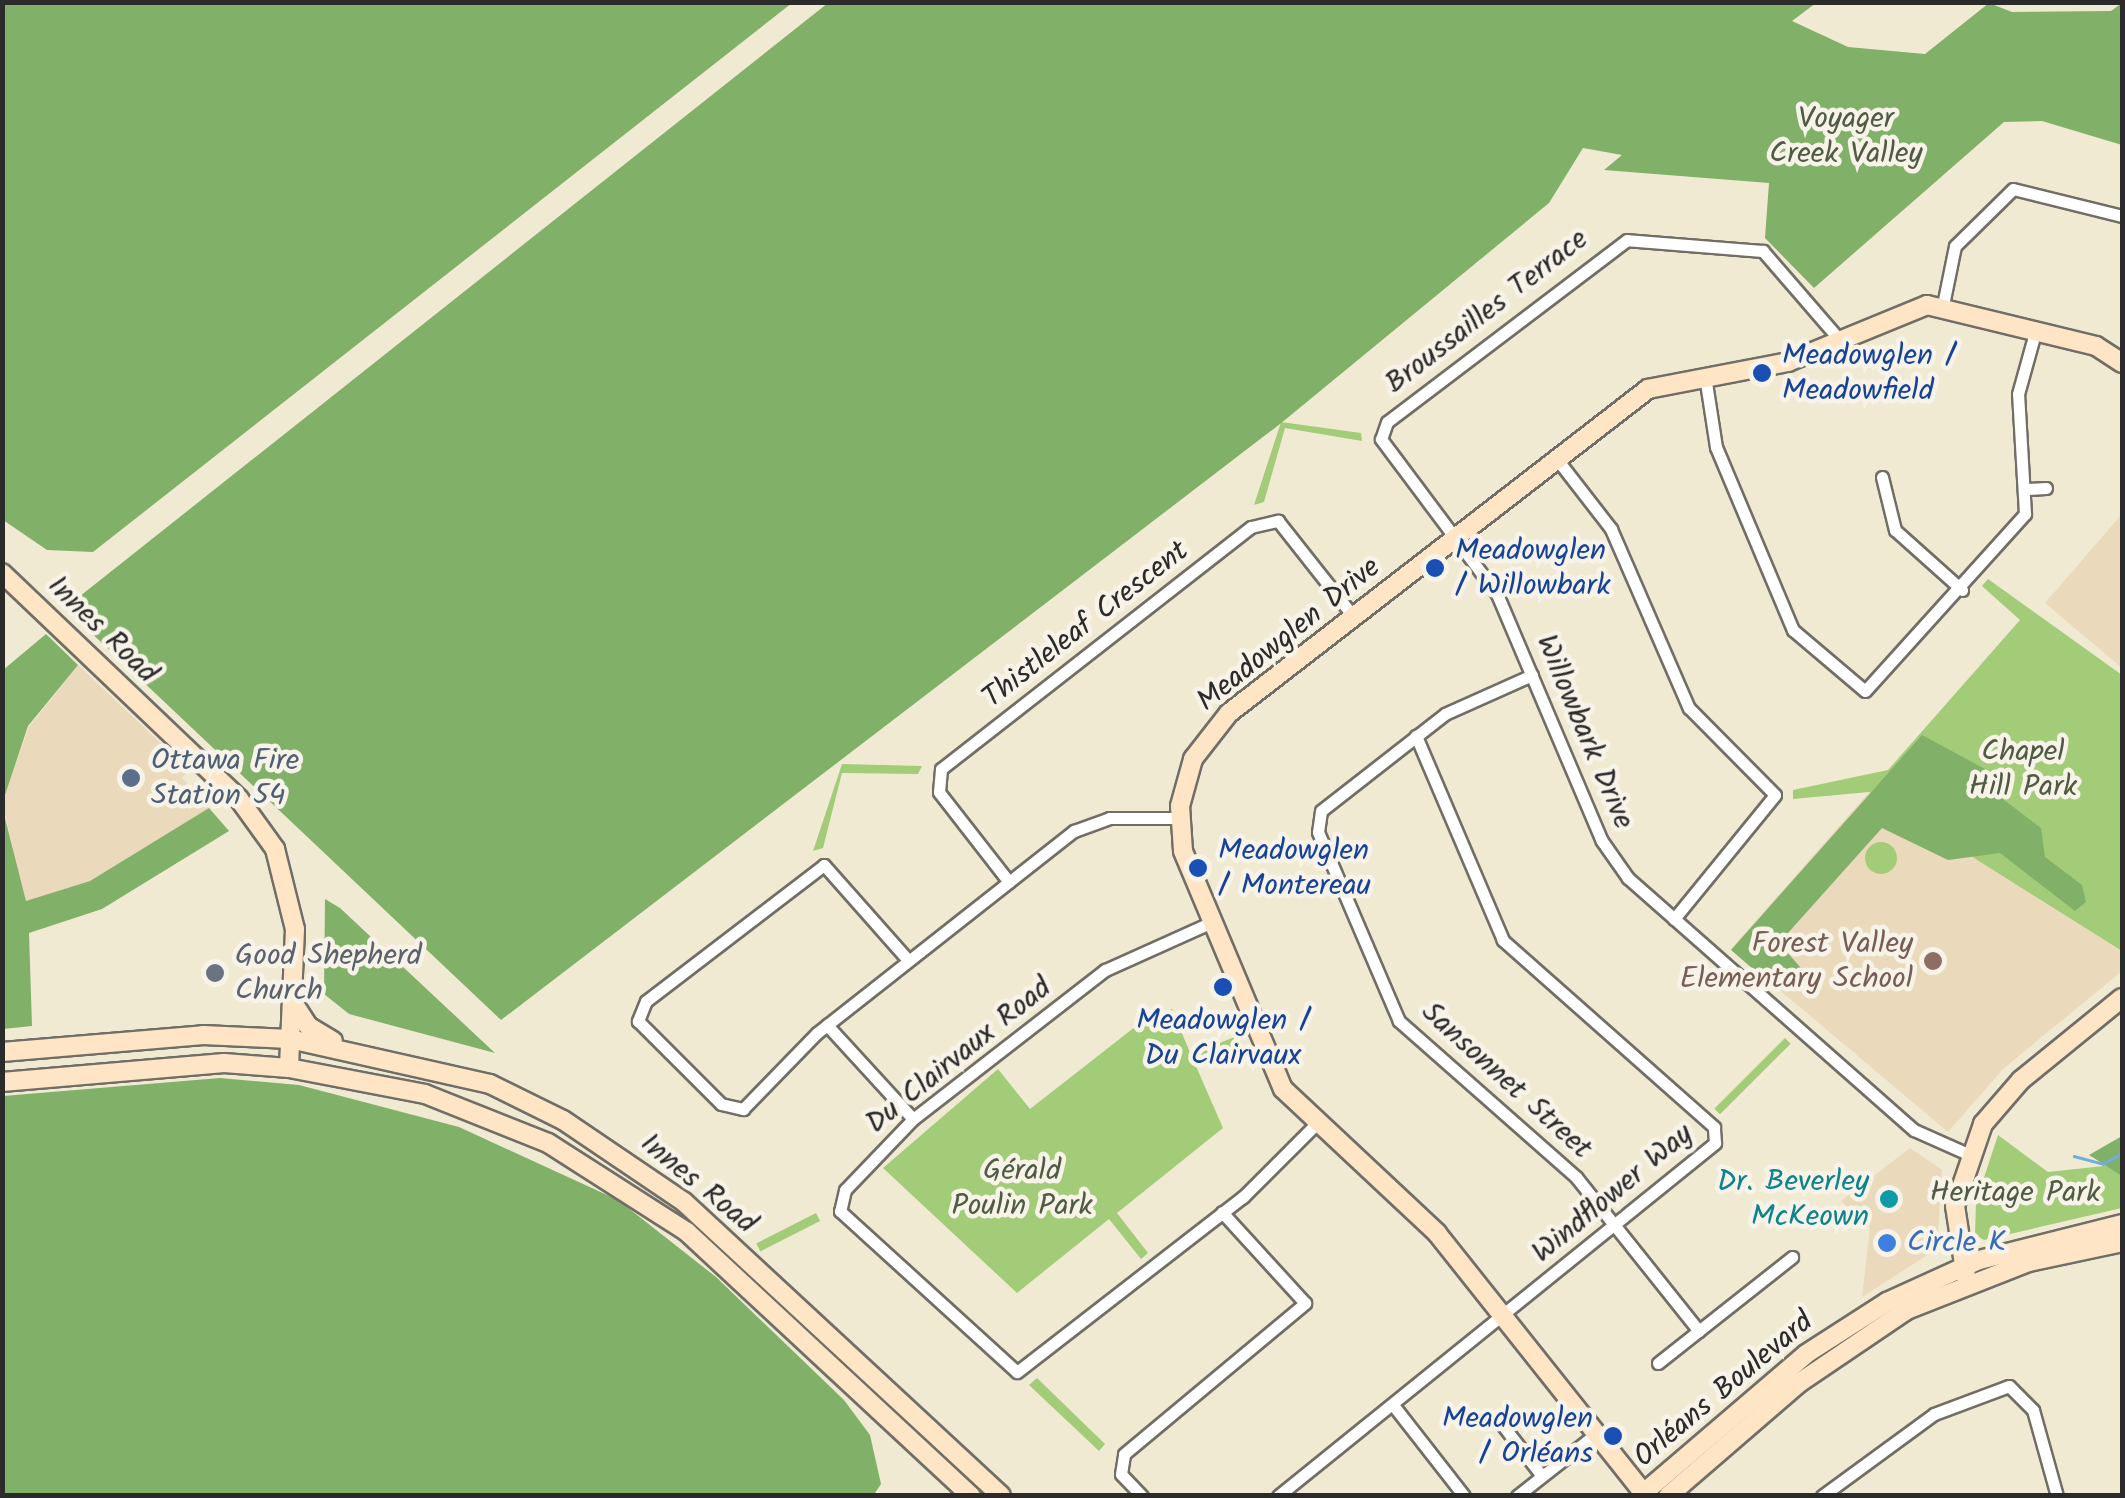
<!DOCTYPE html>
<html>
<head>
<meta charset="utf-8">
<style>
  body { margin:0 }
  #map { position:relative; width:2125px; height:1498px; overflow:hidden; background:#f1ead3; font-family:Kalam,sans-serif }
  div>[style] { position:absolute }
  .built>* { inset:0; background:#ead9ba }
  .green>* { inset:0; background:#a2cc78; transform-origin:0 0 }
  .round { border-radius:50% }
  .forest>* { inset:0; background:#81b068 }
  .stream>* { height:2.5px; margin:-1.25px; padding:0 1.25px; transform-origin:1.25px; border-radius:1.25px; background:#73ace3 }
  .roads { filter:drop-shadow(2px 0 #706e66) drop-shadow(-2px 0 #706e66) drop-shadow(0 2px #706e66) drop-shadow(0 -2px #706e66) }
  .street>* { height:11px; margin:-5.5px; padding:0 5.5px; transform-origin:5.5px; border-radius:5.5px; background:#fff }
  .secondary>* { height:18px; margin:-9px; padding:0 9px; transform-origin:9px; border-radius:9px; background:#fee5c5 }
  .dots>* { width:28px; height:28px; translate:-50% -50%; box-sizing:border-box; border:5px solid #f7f3e8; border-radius:50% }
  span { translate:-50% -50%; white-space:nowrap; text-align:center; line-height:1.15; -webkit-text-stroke:9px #f7f3e8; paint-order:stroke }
  .park-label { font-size:30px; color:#4f5b42 }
  .street-label { font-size:30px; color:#2b2b2b }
  .transit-label { font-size:30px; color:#164399 }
  .left { translate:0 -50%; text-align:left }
  .right { translate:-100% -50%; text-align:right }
  .service-label { font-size:30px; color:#4e5e75 }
  .education-label { font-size:30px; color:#785e54 }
  .worship-label { font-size:30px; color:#5b616d }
  .culture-label { font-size:30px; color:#0d838f }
  .shop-label { font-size:30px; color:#366cbe }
  .frame { position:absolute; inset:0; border:5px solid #2b2b2b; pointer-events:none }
</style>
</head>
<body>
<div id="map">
  <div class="built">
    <div style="clip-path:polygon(2122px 514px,2122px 668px,2045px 603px)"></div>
    <div style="clip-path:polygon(78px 665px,189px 770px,182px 778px,209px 808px,90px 881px,26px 902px,2px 801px,29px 727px)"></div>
    <div style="clip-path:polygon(1869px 792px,2122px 951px,2122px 971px,2003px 1069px,1948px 1132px,1731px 949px)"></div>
    <div style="clip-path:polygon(1910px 1148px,1942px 1170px,1937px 1249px,1862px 1297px,1870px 1228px,1841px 1201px)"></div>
  </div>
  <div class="green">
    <div style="clip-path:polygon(1281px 422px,1361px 433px,1362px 441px,1285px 428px,1264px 502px,1254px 505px)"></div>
    <div style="clip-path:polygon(1988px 579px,2122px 675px,2122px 951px,1869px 792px,1793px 799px,1793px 790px,1888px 770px,2020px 620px,1982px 586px)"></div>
    <div style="clip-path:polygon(842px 764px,922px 766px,918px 774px,842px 773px,823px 848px,813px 851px)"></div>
    <div class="round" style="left:1865px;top:842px;width:32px;height:32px"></div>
    <div style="clip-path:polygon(1172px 1009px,1191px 1055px,1239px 1035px,1242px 1044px,1195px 1064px,1223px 1128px,1117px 1213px,1148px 1253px,1141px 1259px,1109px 1219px,1017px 1293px,883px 1168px,998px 1069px,1030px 1109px,1140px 1023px)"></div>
    <div style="left:1785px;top:1038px;width:8px;height:100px;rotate:45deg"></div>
    <div style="clip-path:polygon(1998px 1135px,2048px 1172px,2122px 1164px,2122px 1208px,1984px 1240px,1975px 1235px,1976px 1202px)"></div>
    <div style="left:816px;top:1213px;width:9px;height:67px;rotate:63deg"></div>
    <div style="clip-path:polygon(1037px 1378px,1105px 1444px,1099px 1451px,1029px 1385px)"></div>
  </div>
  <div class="forest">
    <div style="clip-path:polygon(2px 3px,3px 2px,792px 3px,93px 552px,47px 550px,3px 520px)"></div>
    <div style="clip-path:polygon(1816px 3px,1792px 21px,1848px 47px,1925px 54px,1989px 3px,2012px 12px,2111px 11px,2122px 3px,2122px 145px,2042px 121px,2004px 122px,1814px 288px,1765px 238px,1769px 183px,1604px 170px,1622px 155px,1583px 148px,1549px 203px,1280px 424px,501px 1020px,65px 608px,828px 3px)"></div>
    <div style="clip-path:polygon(46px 634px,78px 665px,28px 726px,3px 801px,3px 670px)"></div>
    <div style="clip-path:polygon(1922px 735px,1998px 776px,2004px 800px,2041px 828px,2045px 857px,2082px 885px,2086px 902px,2075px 911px,2000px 853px,1948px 860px,1882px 828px,1779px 943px,1801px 968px,1775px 988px,1731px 950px)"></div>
    <div style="clip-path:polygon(209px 808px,229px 831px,102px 909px,29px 933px,32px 1026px,3px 1029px,3px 810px,26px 901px,90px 881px)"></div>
    <div style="clip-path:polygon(325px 899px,340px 908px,495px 1053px,349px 1014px,324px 994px)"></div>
    <div style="clip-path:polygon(220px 1078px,299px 1085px,459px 1127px,618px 1200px,716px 1277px,844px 1400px,870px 1435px,881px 1484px,873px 1496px,3px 1495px,3px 1096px)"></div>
    <div style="clip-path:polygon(2122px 1136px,2122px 1176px,2089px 1155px)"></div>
  </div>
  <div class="stream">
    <div style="left:2074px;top:1156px;width:30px;rotate:15deg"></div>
    <div style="left:2103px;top:1164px;width:22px;rotate:-30deg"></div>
  </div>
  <div class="roads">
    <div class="street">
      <div style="left:1943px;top:305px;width:60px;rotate:-78.5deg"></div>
      <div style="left:1955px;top:246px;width:81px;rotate:-44.5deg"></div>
      <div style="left:2013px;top:189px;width:112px;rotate:13.9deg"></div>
      <div style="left:1838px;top:338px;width:115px;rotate:-130.8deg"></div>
      <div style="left:1763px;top:251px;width:136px;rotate:-175.4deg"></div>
      <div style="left:1627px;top:240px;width:301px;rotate:142.8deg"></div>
      <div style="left:1387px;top:422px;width:18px;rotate:109deg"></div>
      <div style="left:1381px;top:439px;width:194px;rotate:53.2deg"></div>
      <div style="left:1497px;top:594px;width:268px;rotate:67deg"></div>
      <div style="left:1602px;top:841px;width:45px;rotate:54.9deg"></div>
      <div style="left:1628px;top:878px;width:381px;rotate:41.4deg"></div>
      <div style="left:1914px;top:1130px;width:59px;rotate:24deg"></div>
      <div style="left:1705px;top:376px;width:72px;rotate:81.2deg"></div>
      <div style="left:1716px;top:447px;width:199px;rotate:67.2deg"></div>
      <div style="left:1793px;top:630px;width:94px;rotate:40.3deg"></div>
      <div style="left:1865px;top:691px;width:239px;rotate:-47.9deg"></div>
      <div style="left:2025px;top:514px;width:120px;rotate:-93.3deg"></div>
      <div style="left:2018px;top:394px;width:67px;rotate:-74.5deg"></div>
      <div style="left:1556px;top:458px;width:90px;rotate:52.2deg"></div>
      <div style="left:1611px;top:529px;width:195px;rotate:66.5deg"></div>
      <div style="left:1689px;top:708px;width:122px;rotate:45.3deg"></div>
      <div style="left:1775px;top:795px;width:160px;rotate:129.2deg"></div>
      <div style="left:1882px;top:477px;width:55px;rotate:76.2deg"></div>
      <div style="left:1895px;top:530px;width:90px;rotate:41.8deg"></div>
      <div style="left:2028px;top:489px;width:18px;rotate:-3deg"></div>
      <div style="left:1532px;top:675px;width:95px;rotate:155.9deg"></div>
      <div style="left:1445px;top:714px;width:157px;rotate:142deg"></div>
      <div style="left:1321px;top:811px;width:21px;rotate:98deg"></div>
      <div style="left:1318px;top:832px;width:206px;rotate:66.8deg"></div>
      <div style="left:1399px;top:1021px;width:236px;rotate:41.4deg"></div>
      <div style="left:1576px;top:1177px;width:197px;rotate:51.4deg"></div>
      <div style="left:1009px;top:882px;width:114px;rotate:-127.9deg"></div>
      <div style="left:939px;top:792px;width:23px;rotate:-85deg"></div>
      <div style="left:941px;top:769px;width:393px;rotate:-38deg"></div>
      <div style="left:1251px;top:527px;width:28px;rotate:-13deg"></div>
      <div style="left:1278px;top:521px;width:121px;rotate:51.7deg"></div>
      <div style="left:1212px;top:922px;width:117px;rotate:155.8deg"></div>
      <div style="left:1105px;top:970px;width:243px;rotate:142.2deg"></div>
      <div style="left:913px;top:1119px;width:98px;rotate:133.8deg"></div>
      <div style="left:845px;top:1190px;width:22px;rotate:103deg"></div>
      <div style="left:840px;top:1211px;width:239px;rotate:42.3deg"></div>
      <div style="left:1017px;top:1372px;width:286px;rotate:-37.8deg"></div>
      <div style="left:1243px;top:1197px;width:102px;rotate:-45deg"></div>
      <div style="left:908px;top:960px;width:127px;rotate:-131.5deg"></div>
      <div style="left:824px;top:865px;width:224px;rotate:142.6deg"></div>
      <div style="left:646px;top:1001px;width:22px;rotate:112deg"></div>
      <div style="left:638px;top:1021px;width:117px;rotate:45deg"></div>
      <div style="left:721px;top:1104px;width:23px;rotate:13deg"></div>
      <div style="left:743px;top:1109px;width:106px;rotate:-45.8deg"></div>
      <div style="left:817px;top:1033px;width:327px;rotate:-38.2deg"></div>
      <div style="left:1074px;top:831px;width:37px;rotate:-20deg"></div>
      <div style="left:1109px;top:818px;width:70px"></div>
      <div style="left:827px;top:1025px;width:127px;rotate:47.5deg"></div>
      <div style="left:1658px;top:1363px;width:171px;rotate:-38.3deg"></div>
      <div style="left:1393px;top:1405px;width:115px;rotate:52deg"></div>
      <div style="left:1497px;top:1418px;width:73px;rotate:52.2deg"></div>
      <div style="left:1142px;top:1496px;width:30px;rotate:-134deg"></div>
      <div style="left:1121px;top:1474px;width:20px;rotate:-81deg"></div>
      <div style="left:1124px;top:1454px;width:236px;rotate:-39.8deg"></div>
      <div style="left:1305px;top:1303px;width:123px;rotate:-132.4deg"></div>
      <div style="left:1278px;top:1496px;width:562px;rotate:-38.93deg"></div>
      <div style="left:1715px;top:1143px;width:16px;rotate:-94deg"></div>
      <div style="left:1714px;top:1127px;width:282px;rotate:-138.5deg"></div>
      <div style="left:1503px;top:940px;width:222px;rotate:-113.1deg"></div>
      <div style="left:1517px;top:1496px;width:102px;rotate:-38.2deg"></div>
      <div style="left:1822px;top:1496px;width:139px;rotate:-36.2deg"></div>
      <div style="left:1934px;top:1414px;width:80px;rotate:-20.5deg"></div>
      <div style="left:2009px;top:1386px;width:34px;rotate:45deg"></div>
      <div style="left:2033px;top:1410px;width:89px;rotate:74.4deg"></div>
    </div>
    <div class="secondary">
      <div style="left:2px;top:573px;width:327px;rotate:43.6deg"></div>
      <div style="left:239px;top:799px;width:62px;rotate:54.2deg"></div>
      <div style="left:275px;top:849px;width:82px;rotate:76deg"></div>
      <div style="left:295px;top:929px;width:139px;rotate:92.5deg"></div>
      <div style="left:292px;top:1001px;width:30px;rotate:57deg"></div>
      <div style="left:308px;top:1026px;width:29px;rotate:31deg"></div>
      <div style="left:2px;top:1052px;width:202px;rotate:-4.8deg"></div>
      <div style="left:203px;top:1035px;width:87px;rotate:2.6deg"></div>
      <div style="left:290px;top:1039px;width:205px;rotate:12.7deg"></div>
      <div style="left:490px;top:1084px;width:81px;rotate:26.3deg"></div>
      <div style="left:563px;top:1120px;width:146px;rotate:34.1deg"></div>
      <div style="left:684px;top:1202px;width:432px;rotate:42.8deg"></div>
      <div style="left:2px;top:1082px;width:223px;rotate:-4.9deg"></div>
      <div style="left:224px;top:1063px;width:65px;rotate:4.4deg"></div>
      <div style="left:289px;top:1068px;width:138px;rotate:10.8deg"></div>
      <div style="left:425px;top:1094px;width:132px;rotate:21.7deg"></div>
      <div style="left:548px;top:1143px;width:165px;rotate:32.6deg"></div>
      <div style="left:687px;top:1232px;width:388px;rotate:42.9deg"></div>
      <div style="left:1966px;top:1277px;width:72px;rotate:-98.8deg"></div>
      <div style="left:1955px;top:1206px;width:87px;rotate:-71.1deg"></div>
      <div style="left:1983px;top:1124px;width:58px;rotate:-49.2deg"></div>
      <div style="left:2021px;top:1080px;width:130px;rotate:-39.1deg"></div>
      <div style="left:1640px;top:1496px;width:218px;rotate:-40.5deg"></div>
      <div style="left:1806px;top:1354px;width:96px;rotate:-32.7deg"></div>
      <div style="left:1887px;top:1302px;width:101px;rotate:-24.5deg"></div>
      <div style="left:1979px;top:1260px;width:147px;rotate:-14.1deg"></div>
      <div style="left:1646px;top:1496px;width:336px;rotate:-128.5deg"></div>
      <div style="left:1437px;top:1233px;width:211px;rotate:-136.9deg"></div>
      <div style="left:1283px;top:1089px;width:258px;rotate:-112.8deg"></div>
      <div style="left:1183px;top:851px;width:45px;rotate:-93.8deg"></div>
      <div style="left:1180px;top:806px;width:49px;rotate:-74.5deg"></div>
      <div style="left:1193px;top:759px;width:58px;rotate:-52deg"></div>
      <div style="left:1229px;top:713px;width:530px;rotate:-37.71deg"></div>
      <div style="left:1648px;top:389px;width:143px;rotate:-10.9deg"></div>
      <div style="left:1788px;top:362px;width:150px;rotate:-22.3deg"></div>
      <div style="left:1927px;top:305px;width:174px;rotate:13.6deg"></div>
      <div style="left:2096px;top:346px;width:31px;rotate:33deg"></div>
      <div style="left:1668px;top:1496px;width:173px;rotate:-40.8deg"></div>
      <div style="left:1799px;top:1383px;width:130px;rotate:-34.1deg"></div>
      <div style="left:1907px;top:1310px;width:131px;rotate:-21.5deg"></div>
      <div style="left:2029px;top:1262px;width:95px;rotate:-12.1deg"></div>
    </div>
  </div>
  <div class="dots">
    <div style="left:1762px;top:373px;background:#1a4fb4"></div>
    <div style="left:1435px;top:568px;background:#1a4fb4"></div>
    <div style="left:131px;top:778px;background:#5c6f8a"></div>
    <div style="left:1198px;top:868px;background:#1a4fb4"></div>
    <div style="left:1933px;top:961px;background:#8d6e63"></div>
    <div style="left:215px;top:973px;background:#6b7280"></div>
    <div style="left:1223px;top:987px;background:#1a4fb4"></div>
    <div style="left:1889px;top:1199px;background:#0f9aa8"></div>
    <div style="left:1887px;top:1243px;background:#3f7fe0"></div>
    <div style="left:1613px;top:1436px;background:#1a4fb4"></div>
  </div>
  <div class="park-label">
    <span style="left:1846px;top:136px">Voyager<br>Creek Valley</span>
    <span style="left:2023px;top:769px">Chapel<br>Hill Park</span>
    <span style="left:1022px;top:1188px">Gérald<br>Poulin Park</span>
    <span style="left:2015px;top:1193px">Heritage Park</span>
  </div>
  <div class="street-label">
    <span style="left:1487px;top:312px;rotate:-38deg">Broussailles Terrace</span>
    <span style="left:1086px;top:625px;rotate:-38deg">Thistleleaf Crescent</span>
    <span style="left:102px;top:630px;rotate:44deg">Innes Road</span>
    <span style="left:1289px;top:635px;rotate:-39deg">Meadowglen Drive</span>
    <span style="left:1584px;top:732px;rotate:67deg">Willowbark Drive</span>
    <span style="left:959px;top:1056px;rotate:-39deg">Du Clairvaux Road</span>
    <span style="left:1506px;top:1081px;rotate:42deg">Sansonnet Street</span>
    <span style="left:698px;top:1184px;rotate:39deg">Innes Road</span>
    <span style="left:1613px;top:1194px;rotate:-40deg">Windflower Way</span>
    <span style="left:1724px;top:1390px;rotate:-40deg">Orléans Boulevard</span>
  </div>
  <div class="transit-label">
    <span class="left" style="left:1782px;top:373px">Meadowglen /<br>Meadowfield</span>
    <span class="left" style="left:1455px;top:568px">Meadowglen<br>/ Willowbark</span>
    <span class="left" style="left:1218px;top:868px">Meadowglen<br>/ Montereau</span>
    <span style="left:1223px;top:1038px">Meadowglen /<br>Du Clairvaux</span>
    <span class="right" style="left:1593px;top:1436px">Meadowglen<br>/ Orléans</span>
  </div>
  <div class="service-label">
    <span class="left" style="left:151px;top:778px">Ottawa Fire<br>Station 54</span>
  </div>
  <div class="education-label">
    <span class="right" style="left:1913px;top:961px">Forest Valley<br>Elementary School</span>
  </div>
  <div class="worship-label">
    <span class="left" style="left:235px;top:973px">Good Shepherd<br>Church</span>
  </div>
  <div class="culture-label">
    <span class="right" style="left:1869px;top:1199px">Dr. Beverley<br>McKeown</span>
  </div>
  <div class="shop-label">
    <span class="left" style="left:1907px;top:1243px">Circle K</span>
  </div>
  <div class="frame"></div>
</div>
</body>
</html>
